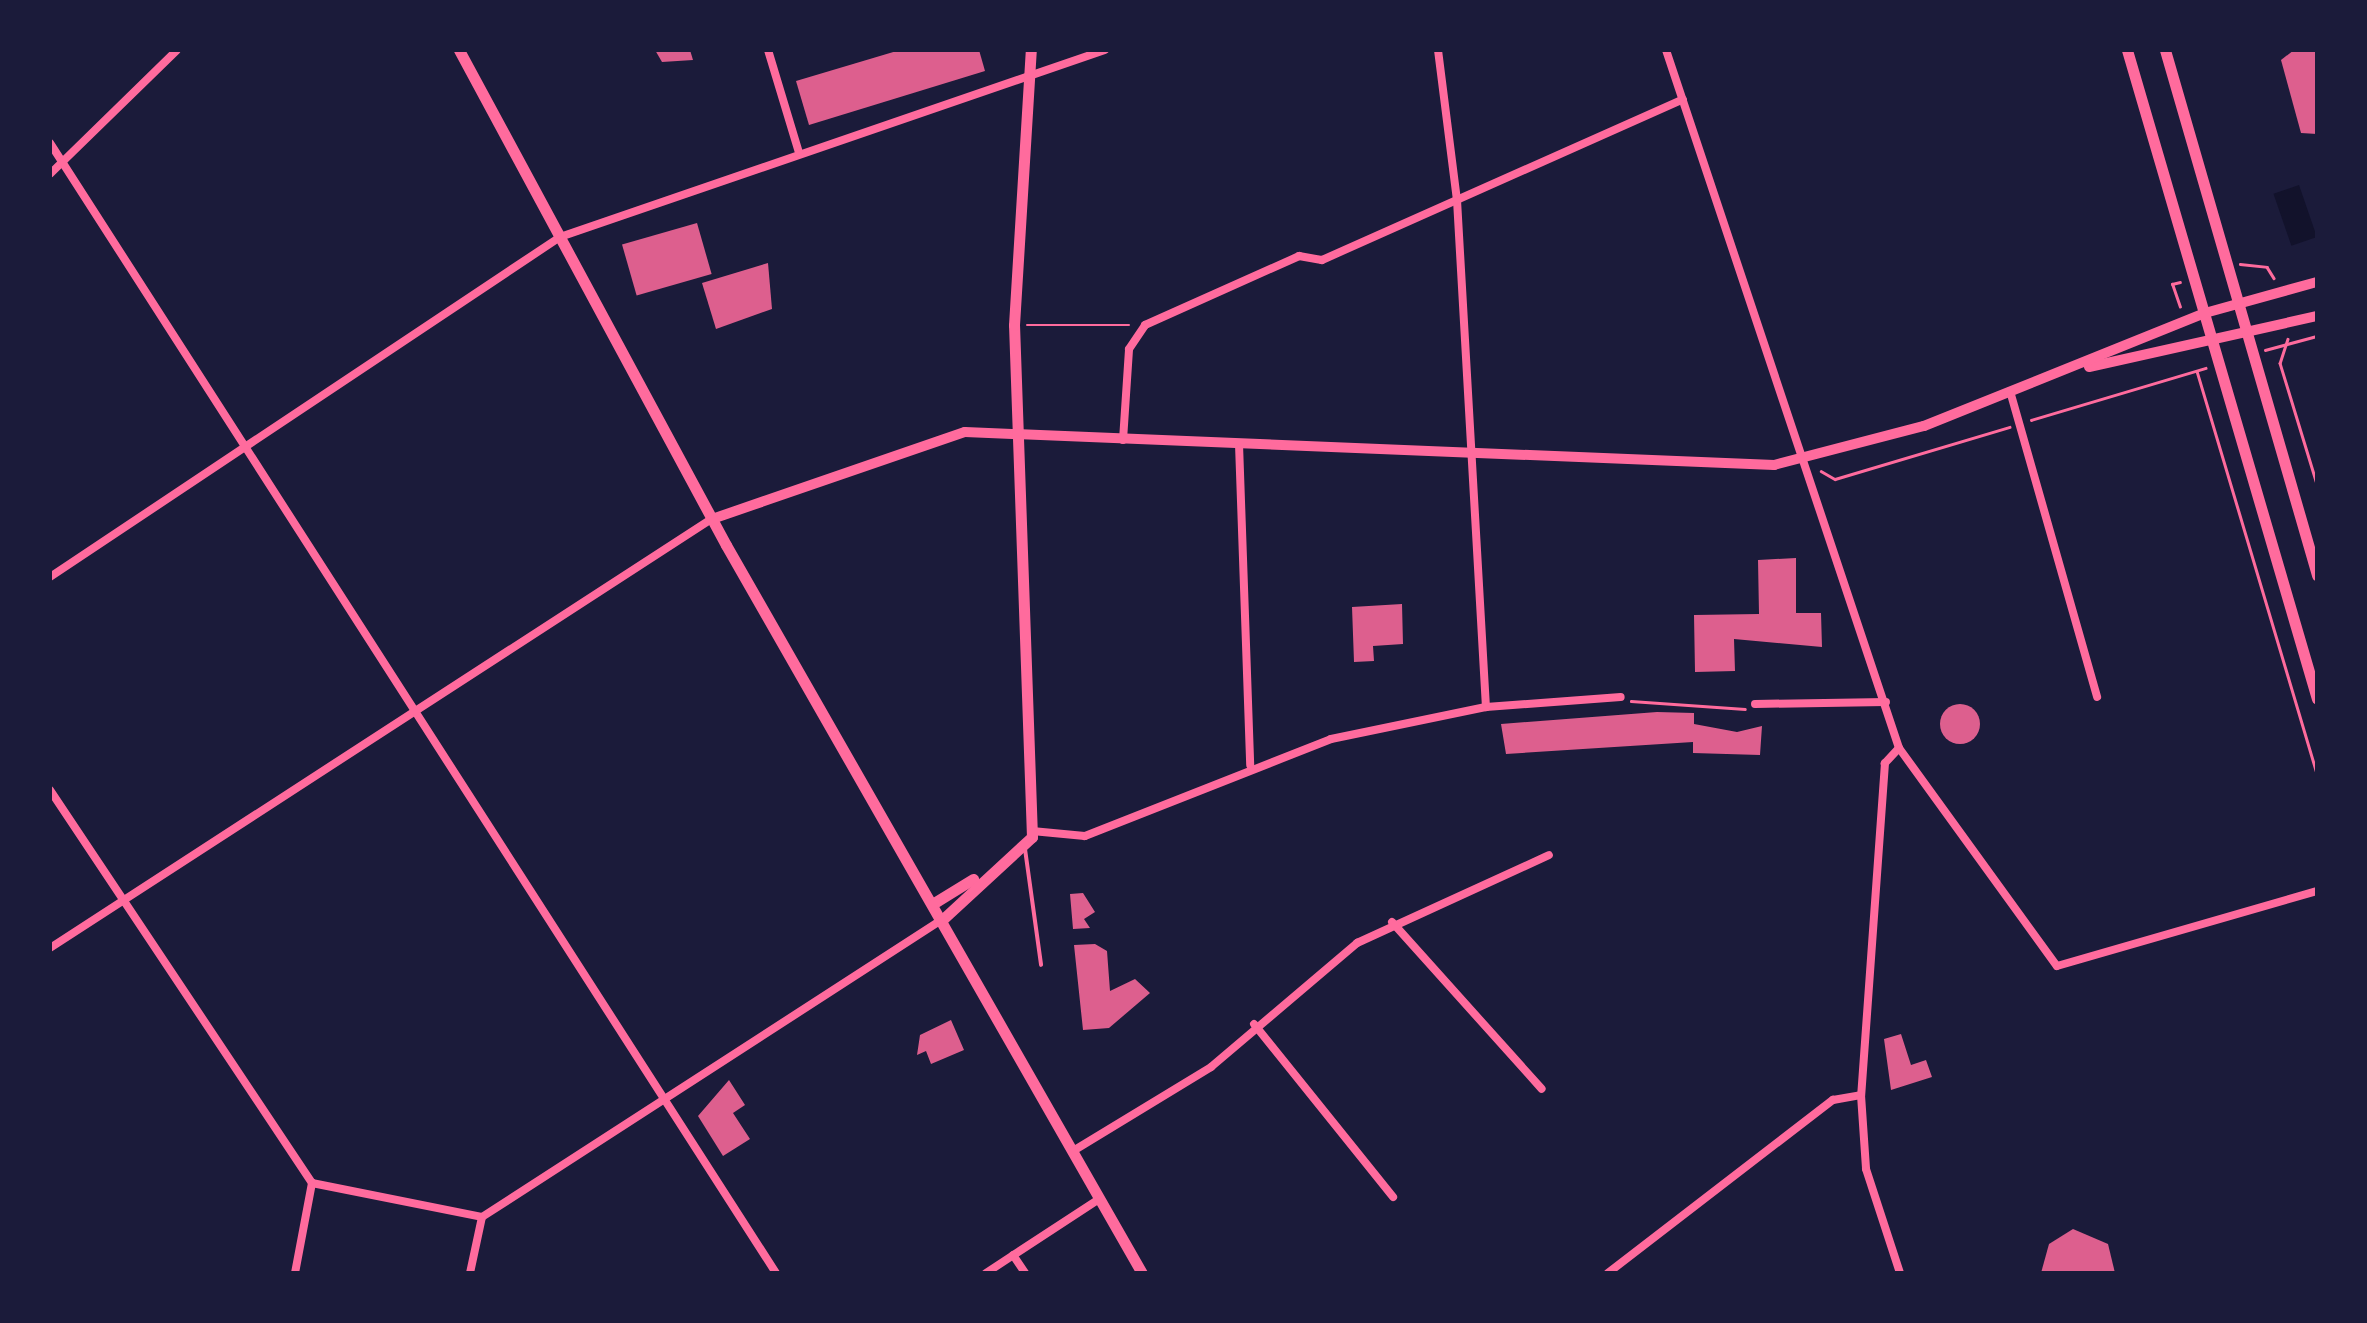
<!DOCTYPE html>
<html>
<head>
<meta charset="utf-8">
<style>
  body { margin:0 }
  #map { position:relative; width:2367px; height:1323px; overflow:hidden; background:#1b1b3a; font-family:Arial,sans-serif }
  div>[style] { position:absolute }
  .water>* { inset:0; background:#12122b; transform-origin:0 0 }
  .building>* { inset:0; background:#dd5f8e; transform-origin:0 0 }
  .round { border-radius:50% }
  .path>* { height:2.5px; margin:-1.25px; padding:0 1.25px; transform-origin:1.25px; border-radius:1.25px; background:#ff6b9d }
  .service>* { height:4px; margin:-2px; padding:0 2px; transform-origin:2px; border-radius:2px; background:#ff6b9d }
  .minor>* { height:8px; margin:-4px; padding:0 4px; transform-origin:4px; border-radius:4px; background:#ff6b9d }
  .tertiary>* { height:10px; margin:-5px; padding:0 5px; transform-origin:5px; border-radius:5px; background:#ff6b9d }
  .secondary>* { height:11px; margin:-5.5px; padding:0 5.5px; transform-origin:5.5px; border-radius:5.5px; background:#ff6b9d }
  span { translate:-50% -50%; white-space:nowrap; text-align:center; line-height:1.15; -webkit-text-stroke:10px #1b1b3a; paint-order:stroke }
  .frame { position:absolute; inset:0; border:52px solid #1b1b3a; pointer-events:none }
</style>
</head>
<body>
<div id="map">
  <div class="water">
    <div style="left:2299px;top:185px;width:55px;height:27px;rotate:71deg"></div>
  </div>
  <div class="building">
    <div style="clip-path:polygon(655px 50px,690px 50px,693px 60px,662px 62px)"></div>
    <div style="clip-path:polygon(900px 50px,979px 50px,985px 71px,809px 125px,796px 81px)"></div>
    <div style="clip-path:polygon(2294px 50px,2317px 50px,2317px 134px,2301px 133px,2281px 60px)"></div>
    <div style="left:697px;top:223px;width:53px;height:78px;rotate:74deg"></div>
    <div style="clip-path:polygon(768px 263px,772px 309px,716px 329px,702px 283px)"></div>
    <div style="clip-path:polygon(1796px 558px,1796px 613px,1821px 613px,1822px 647px,1734px 639px,1735px 671px,1695px 672px,1694px 615px,1759px 614px,1758px 560px)"></div>
    <div style="clip-path:polygon(1402px 604px,1403px 644px,1373px 646px,1374px 661px,1354px 662px,1352px 607px)"></div>
    <div class="round" style="left:1940px;top:704px;width:40px;height:40px"></div>
    <div style="clip-path:polygon(1657px 712px,1694px 713px,1694px 724px,1737px 732px,1762px 726px,1760px 755px,1693px 753px,1693px 742px,1506px 754px,1501px 724px)"></div>
    <div style="clip-path:polygon(1083px 893px,1095px 912px,1084px 919px,1090px 928px,1073px 929px,1070px 894px)"></div>
    <div style="clip-path:polygon(1095px 944px,1107px 951px,1110px 991px,1135px 979px,1150px 993px,1109px 1028px,1083px 1030px,1074px 945px)"></div>
    <div style="clip-path:polygon(951px 1020px,964px 1050px,931px 1064px,926px 1051px,917px 1055px,920px 1035px)"></div>
    <div style="clip-path:polygon(1901px 1034px,1911px 1065px,1926px 1060px,1932px 1077px,1891px 1090px,1884px 1039px)"></div>
    <div style="clip-path:polygon(729px 1080px,745px 1105px,733px 1113px,750px 1139px,723px 1156px,698px 1116px)"></div>
    <div style="clip-path:polygon(2073px 1229px,2108px 1244px,2115px 1273px,2041px 1273px,2049px 1244px)"></div>
  </div>
  <div class="path">
    <div style="left:2240px;top:264px;width:27px;rotate:6deg"></div>
    <div style="left:2267px;top:267px;width:13px;rotate:58deg"></div>
    <div style="left:2180px;top:307px;width:24px;rotate:-109deg"></div>
    <div style="left:2172px;top:284px;width:8px;rotate:-14deg"></div>
    <div style="left:1027px;top:325px;width:102px"></div>
    <div style="left:2288px;top:339px;width:25px;rotate:108deg"></div>
    <div style="left:2280px;top:363px;width:127px;rotate:73deg"></div>
    <div style="left:2265px;top:350px;width:54px;rotate:-15.1deg"></div>
    <div style="left:2197px;top:371px;width:420px;rotate:73.4deg"></div>
    <div style="left:2031px;top:420px;width:182px;rotate:-16.6deg"></div>
    <div style="left:1821px;top:471px;width:16px;rotate:30deg"></div>
    <div style="left:1835px;top:479px;width:182px;rotate:-16.6deg"></div>
    <div style="left:1631px;top:701px;width:114px;rotate:4deg"></div>
  </div>
  <div class="service">
    <div style="left:1025px;top:849px;width:117px;rotate:82.1deg"></div>
  </div>
  <div class="minor">
    <div style="left:768px;top:50px;width:108px;rotate:73.2deg"></div>
    <div style="left:1438px;top:50px;width:151px;rotate:82.8deg"></div>
    <div style="left:1457px;top:200px;width:508px;rotate:86.73deg"></div>
    <div style="left:1666px;top:50px;width:736px;rotate:71.54deg"></div>
    <div style="left:50px;top:143px;width:1343px;rotate:57.28deg"></div>
    <div style="left:50px;top:174px;width:177px;rotate:-44.3deg"></div>
    <div style="left:2010px;top:391px;width:318px;rotate:74.1deg"></div>
    <div style="left:1123px;top:440px;width:91px;rotate:-86.2deg"></div>
    <div style="left:1129px;top:349px;width:29px;rotate:-56deg"></div>
    <div style="left:1145px;top:325px;width:169px;rotate:-24.1deg"></div>
    <div style="left:1299px;top:256px;width:23px;rotate:10deg"></div>
    <div style="left:1322px;top:260px;width:395px;rotate:-24deg"></div>
    <div style="left:1239px;top:444px;width:321px;rotate:88deg"></div>
    <div style="left:50px;top:577px;width:613px;rotate:-33.69deg"></div>
    <div style="left:560px;top:237px;width:576px;rotate:-18.94deg"></div>
    <div style="left:1755px;top:704px;width:131px;rotate:-0.9deg"></div>
    <div style="left:1899px;top:748px;width:269px;rotate:54.1deg"></div>
    <div style="left:2057px;top:966px;width:271px;rotate:-16.1deg"></div>
    <div style="left:1899px;top:748px;width:21px;rotate:133deg"></div>
    <div style="left:1885px;top:763px;width:333px;rotate:94.1deg"></div>
    <div style="left:1861px;top:1095px;width:74px;rotate:86.1deg"></div>
    <div style="left:1866px;top:1169px;width:109px;rotate:71.9deg"></div>
    <div style="left:50px;top:790px;width:472px;rotate:56.3deg"></div>
    <div style="left:1032px;top:831px;width:53px;rotate:5.4deg"></div>
    <div style="left:1085px;top:836px;width:264px;rotate:-21.5deg"></div>
    <div style="left:1331px;top:739px;width:158px;rotate:-11.7deg"></div>
    <div style="left:1486px;top:707px;width:135px;rotate:-4.2deg"></div>
    <div style="left:1392px;top:922px;width:224px;rotate:48.1deg"></div>
    <div style="left:50px;top:948px;width:790px;rotate:-32.97deg"></div>
    <div style="left:1254px;top:1024px;width:222px;rotate:51.2deg"></div>
    <div style="left:1073px;top:1151px;width:162px;rotate:-31.3deg"></div>
    <div style="left:1211px;top:1067px;width:192px;rotate:-40.3deg"></div>
    <div style="left:1357px;top:943px;width:211px;rotate:-24.6deg"></div>
    <div style="left:482px;top:1217px;width:549px;rotate:-32.88deg"></div>
    <div style="left:1013px;top:1255px;width:22px;rotate:56deg"></div>
    <div style="left:295px;top:1273px;width:92px;rotate:-79.3deg"></div>
    <div style="left:312px;top:1183px;width:173px;rotate:11.3deg"></div>
    <div style="left:482px;top:1217px;width:57px;rotate:102.1deg"></div>
    <div style="left:986px;top:1273px;width:135px;rotate:-33.2deg"></div>
    <div style="left:1608px;top:1273px;width:284px;rotate:-37.6deg"></div>
    <div style="left:1833px;top:1100px;width:28px;rotate:-10deg"></div>
  </div>
  <div class="tertiary">
    <div style="left:2089px;top:367px;width:234px;rotate:-12.6deg"></div>
    <div style="left:715px;top:518px;width:264px;rotate:-19deg"></div>
    <div style="left:965px;top:432px;width:810px;rotate:2.34deg"></div>
    <div style="left:1774px;top:465px;width:155px;rotate:-14.6deg"></div>
    <div style="left:1924px;top:426px;width:303px;rotate:-21.9deg"></div>
    <div style="left:2205px;top:313px;width:116px;rotate:-15.5deg"></div>
  </div>
  <div class="secondary">
    <div style="left:459px;top:50px;width:562px;rotate:61.66deg"></div>
    <div style="left:726px;top:545px;width:838px;rotate:60.26deg"></div>
    <div style="left:2127px;top:50px;width:676px;rotate:73.68deg"></div>
    <div style="left:2165px;top:50px;width:547px;rotate:73.85deg"></div>
    <div style="left:934px;top:903px;width:46px;rotate:-31.6deg"></div>
    <div style="left:943px;top:919px;width:121px;rotate:-42.7deg"></div>
    <div style="left:1032px;top:837px;width:512px;rotate:-92.01deg"></div>
    <div style="left:1014px;top:325px;width:276px;rotate:-86.5deg"></div>
  </div>
  <div class="frame"></div>
</div>
</body>
</html>
